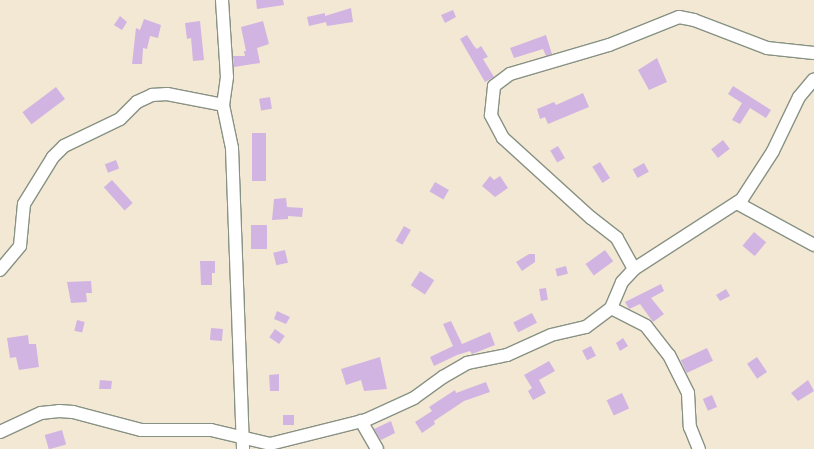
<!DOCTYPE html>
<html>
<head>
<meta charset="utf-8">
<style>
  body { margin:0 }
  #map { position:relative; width:814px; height:449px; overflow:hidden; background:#f2e8d3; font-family:Kalam,sans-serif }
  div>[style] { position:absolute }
  .building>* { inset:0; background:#d2b4e3; transform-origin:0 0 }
  .roads { filter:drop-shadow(1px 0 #889284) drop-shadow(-1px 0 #889284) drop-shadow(0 1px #889284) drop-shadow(0 -1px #889284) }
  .minor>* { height:12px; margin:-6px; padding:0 6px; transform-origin:6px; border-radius:6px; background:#fff }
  span { translate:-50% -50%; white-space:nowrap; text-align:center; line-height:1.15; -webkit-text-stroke:3.5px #f6f6f2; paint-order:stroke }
</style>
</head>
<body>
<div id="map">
  <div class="building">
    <div style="clip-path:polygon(256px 0,283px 0,284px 5px,257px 9px)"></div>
    <div style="clip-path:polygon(351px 8px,353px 22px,327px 26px,325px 18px,326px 22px,309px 26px,307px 17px,325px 13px,325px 16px)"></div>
    <div style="clip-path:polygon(453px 10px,456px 17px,445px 23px,441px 15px)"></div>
    <div style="clip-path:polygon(120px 16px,127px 22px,122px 30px,114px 25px)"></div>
    <div style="clip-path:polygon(144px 19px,161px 25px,158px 38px,150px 36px,147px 49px,143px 48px,142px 64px,132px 64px,136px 28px,140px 30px)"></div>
    <div style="clip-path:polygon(200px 21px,204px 60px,193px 61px,191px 38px,187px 39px,185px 23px)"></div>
    <div style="clip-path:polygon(263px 21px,269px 44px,257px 48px,260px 63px,234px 67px,233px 56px,245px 56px,244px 51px,246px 51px,241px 27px)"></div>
    <div style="clip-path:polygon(467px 35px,474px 46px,477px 49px,481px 46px,488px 57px,483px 59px,494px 77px,485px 82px,460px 39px)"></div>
    <div style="clip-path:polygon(546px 35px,552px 54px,546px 56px,543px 49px,514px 58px,510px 48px)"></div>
    <div style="clip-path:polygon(657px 58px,667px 82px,649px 90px,638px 70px)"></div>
    <div style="clip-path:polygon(733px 86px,771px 110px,766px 118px,750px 108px,740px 124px,732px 120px,742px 103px,728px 94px)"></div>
    <div style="left:56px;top:87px;width:15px;height:42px;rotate:53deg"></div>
    <div style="clip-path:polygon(583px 93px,589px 107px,548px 124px,545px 117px,540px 119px,537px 109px,554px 102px,556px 105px)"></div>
    <div style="left:270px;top:97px;width:12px;height:11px;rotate:81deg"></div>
    <div style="left:252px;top:133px;width:14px;height:48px"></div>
    <div style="left:723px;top:140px;width:11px;height:15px;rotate:52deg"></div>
    <div style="left:558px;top:146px;width:14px;height:9px;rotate:60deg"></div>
    <div style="left:116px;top:160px;width:9px;height:12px;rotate:69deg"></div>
    <div style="left:600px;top:162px;width:19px;height:9px;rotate:58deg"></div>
    <div style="left:644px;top:163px;width:10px;height:13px;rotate:61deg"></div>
    <div style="clip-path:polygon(490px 176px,494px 180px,500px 176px,508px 188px,495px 197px,482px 186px)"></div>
    <div style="left:112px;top:180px;width:31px;height:11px;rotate:48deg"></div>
    <div style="left:435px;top:182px;width:16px;height:11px;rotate:30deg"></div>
    <div style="clip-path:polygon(286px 198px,287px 207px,303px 208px,302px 217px,288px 216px,288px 219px,272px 220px,274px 199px)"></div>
    <div style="left:251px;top:225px;width:16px;height:24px"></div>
    <div style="left:404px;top:226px;width:8px;height:17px;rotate:30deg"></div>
    <div style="left:754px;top:232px;width:16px;height:18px;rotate:40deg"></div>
    <div style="left:285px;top:250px;width:13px;height:12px;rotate:77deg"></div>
    <div style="left:605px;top:250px;width:14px;height:24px;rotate:54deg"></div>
    <div style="clip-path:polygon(529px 254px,535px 254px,535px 262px,522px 271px,516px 262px)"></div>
    <div style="clip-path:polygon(200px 261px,215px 261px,215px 273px,212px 273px,212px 285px,201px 285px)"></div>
    <div style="left:566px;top:266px;width:8px;height:11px;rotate:76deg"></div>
    <div style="left:420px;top:271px;width:17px;height:17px;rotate:33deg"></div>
    <div style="clip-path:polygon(91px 281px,92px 293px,86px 293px,87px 302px,71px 303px,67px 282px)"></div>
    <div style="clip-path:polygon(661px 284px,664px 291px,651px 298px,664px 314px,653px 322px,640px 304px,629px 309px,625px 302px)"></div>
    <div style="left:546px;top:288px;width:12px;height:7px;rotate:81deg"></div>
    <div style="clip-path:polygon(726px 289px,730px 296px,720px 301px,716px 295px)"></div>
    <div style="clip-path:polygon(277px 311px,290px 317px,286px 324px,274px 319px)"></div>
    <div style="left:532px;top:313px;width:11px;height:21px;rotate:63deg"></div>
    <div style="left:77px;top:320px;width:8px;height:11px;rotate:14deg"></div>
    <div style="clip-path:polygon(451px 321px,462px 344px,490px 332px,495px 345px,472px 354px,470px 351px,457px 355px,434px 366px,430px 357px,453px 346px,443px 324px)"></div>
    <div style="left:211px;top:328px;width:12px;height:12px;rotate:5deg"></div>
    <div style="left:275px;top:329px;width:12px;height:10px;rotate:35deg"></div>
    <div style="clip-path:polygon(28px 335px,29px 344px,36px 344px,39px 367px,19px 370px,16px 357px,10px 358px,7px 338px)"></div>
    <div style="clip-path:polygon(623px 338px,628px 346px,620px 351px,616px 343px)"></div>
    <div style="left:591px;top:346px;width:11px;height:10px;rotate:63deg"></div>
    <div style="left:707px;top:348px;width:14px;height:29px;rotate:65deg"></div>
    <div style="clip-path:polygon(380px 357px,387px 389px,364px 391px,361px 380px,346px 385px,341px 369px)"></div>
    <div style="left:757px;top:357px;width:18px;height:12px;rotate:56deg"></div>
    <div style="clip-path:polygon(549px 361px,555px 371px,539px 380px,546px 393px,533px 400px,528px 391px,532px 388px,524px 375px)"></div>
    <div style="clip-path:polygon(279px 374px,279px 391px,270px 391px,269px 375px)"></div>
    <div style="clip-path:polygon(100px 380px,112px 381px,111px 389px,99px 389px)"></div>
    <div style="clip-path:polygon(808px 380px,814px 391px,798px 401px,791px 393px)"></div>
    <div style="clip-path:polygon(486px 382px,490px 392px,464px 401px,434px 421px,435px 424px,422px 433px,415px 422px,432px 411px,429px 407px,455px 390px,456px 393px)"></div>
    <div style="left:622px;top:393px;width:17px;height:17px;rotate:65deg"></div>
    <div style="left:712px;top:395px;width:13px;height:10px;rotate:67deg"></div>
    <div style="left:283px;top:415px;width:11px;height:10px"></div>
    <div style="clip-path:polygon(391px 421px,395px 433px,381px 440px,374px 429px)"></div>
    <div style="left:62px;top:430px;width:15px;height:18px;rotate:74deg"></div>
  </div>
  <div class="roads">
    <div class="minor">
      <div style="left:222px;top:0;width:77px;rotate:86.3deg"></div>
      <div style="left:227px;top:77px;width:28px;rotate:98deg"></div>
      <div style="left:223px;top:105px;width:44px;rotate:78.2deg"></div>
      <div style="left:232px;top:148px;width:301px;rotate:87.9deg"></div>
      <div style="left:737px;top:203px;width:88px;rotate:28.6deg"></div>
      <div style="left:634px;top:269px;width:35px;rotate:-119deg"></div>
      <div style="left:617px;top:238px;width:33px;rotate:-142deg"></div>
      <div style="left:591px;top:218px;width:119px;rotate:-137.7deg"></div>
      <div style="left:503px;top:138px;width:26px;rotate:-118deg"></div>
      <div style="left:491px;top:115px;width:29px;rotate:-84deg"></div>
      <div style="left:494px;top:86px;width:20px;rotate:-37deg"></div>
      <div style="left:510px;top:74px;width:103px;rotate:-16.3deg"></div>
      <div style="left:609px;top:45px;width:75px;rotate:-21.8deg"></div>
      <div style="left:679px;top:17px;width:15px;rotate:11deg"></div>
      <div style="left:694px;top:20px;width:78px;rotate:21deg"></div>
      <div style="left:767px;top:48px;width:47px;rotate:6.1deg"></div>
      <div style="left:0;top:270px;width:31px;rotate:-50deg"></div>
      <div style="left:20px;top:246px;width:42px;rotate:-84.6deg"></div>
      <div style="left:24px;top:204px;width:55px;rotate:-58.3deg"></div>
      <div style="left:53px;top:157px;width:16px;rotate:-45deg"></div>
      <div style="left:64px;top:146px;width:62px;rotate:-25.7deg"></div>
      <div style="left:120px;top:119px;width:24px;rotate:-45deg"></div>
      <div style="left:137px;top:102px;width:17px;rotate:-25deg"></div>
      <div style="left:152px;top:95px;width:15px;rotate:-4deg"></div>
      <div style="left:167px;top:94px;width:57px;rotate:11.1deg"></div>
      <div style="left:611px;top:308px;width:39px;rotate:27deg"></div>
      <div style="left:646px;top:326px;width:37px;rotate:52deg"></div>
      <div style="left:669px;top:355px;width:42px;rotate:63.4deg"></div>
      <div style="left:688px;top:393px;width:34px;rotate:87deg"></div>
      <div style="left:690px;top:427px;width:24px;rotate:68deg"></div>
      <div style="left:361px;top:421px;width:32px;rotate:60deg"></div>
      <div style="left:0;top:432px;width:45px;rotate:-24.9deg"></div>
      <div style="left:41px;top:413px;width:18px;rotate:-6deg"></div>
      <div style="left:59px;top:411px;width:14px;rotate:4deg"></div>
      <div style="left:73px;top:412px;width:70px;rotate:14.8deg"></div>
      <div style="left:141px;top:430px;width:70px"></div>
      <div style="left:211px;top:430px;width:61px;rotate:13.3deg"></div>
      <div style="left:270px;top:444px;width:99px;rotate:-14deg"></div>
      <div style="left:366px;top:420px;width:53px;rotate:-24.6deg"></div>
      <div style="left:414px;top:398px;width:36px;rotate:-36deg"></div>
      <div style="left:443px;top:377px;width:28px;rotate:-30deg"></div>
      <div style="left:467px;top:363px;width:41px;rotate:-11.3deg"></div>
      <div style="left:507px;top:355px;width:48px;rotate:-24.4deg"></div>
      <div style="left:551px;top:335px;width:36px;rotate:-13deg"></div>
      <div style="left:586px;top:327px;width:31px;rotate:-37deg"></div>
      <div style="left:611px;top:308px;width:28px;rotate:-67deg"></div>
      <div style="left:622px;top:282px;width:18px;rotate:-47deg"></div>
      <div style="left:634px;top:269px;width:129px;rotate:-32.9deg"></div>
      <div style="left:742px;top:199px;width:57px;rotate:-57.1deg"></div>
      <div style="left:773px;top:151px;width:60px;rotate:-64.3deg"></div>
      <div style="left:799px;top:97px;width:23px;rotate:-50deg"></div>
    </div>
  </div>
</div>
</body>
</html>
